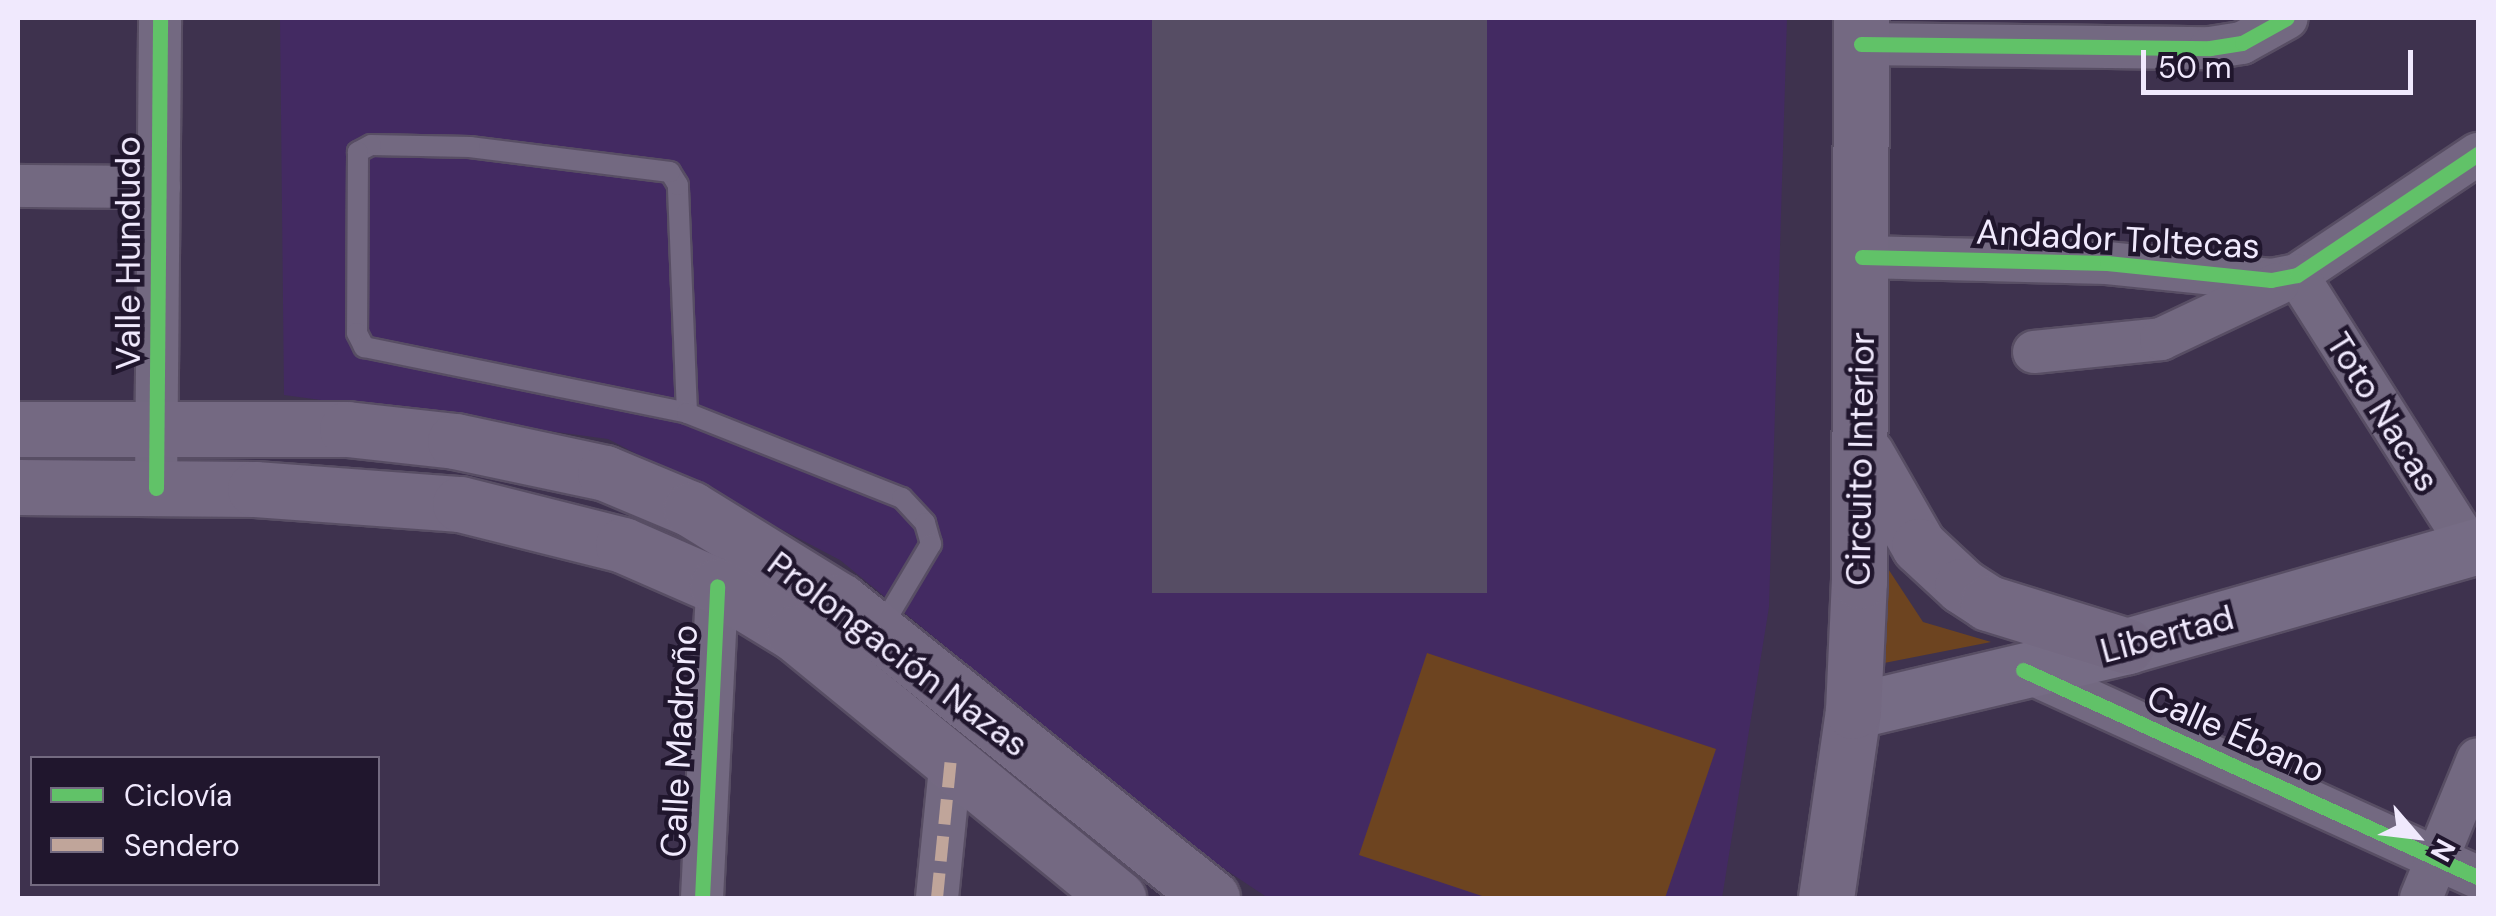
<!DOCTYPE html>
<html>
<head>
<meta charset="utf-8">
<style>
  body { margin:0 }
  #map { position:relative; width:2496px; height:916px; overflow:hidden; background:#3e324e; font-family:"DM Sans",sans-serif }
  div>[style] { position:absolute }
  .built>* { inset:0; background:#432a62 }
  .green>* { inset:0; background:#6d4420 }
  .building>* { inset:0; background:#564d64; transform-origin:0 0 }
  .roads { filter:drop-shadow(2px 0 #584e64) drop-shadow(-2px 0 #584e64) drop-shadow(0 2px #584e64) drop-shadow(0 -2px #584e64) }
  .lane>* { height:20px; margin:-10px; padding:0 10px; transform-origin:10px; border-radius:10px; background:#736981 }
  .street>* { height:42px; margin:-21px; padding:0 21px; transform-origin:21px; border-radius:21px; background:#736981 }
  .secondary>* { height:55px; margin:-27.5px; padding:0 27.5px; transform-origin:27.5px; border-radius:27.5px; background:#766c85 }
  .primary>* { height:55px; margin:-27.5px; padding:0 27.5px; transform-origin:27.5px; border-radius:27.5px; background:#746982 }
  .quiet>* { height:12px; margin-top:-6px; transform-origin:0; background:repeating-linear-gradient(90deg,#c0a59a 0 25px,transparent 0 37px) }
  .cycleway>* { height:15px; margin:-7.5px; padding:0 7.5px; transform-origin:7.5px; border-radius:7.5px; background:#61c268 }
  span { translate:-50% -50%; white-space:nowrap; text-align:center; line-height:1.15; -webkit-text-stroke:9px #20162d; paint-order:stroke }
  .street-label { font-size:35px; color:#f0e9fd }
  .frame { position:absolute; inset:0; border:20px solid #f0e9fd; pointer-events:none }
  .legend { position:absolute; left:30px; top:756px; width:350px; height:130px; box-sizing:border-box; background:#20162d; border:2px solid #736a80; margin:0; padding:12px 18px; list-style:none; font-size:30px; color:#f0e9fd }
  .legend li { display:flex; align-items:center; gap:20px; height:50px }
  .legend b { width:50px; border:2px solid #736a80 }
  .north { position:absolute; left:2366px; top:786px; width:100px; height:100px; -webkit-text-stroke:8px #20162d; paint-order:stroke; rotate:118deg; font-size:28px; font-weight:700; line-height:40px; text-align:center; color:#f0e9fd }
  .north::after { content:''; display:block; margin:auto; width:35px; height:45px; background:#f0e9fd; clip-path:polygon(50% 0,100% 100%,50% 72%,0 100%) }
  .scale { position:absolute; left:2141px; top:50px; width:272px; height:45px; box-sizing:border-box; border:5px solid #f0e9fd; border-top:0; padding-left:12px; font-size:30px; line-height:35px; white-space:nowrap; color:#f0e9fd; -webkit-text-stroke:8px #20162d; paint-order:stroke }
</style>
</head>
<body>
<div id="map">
  <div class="built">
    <div style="clip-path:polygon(280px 18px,1787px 18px,1769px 607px,1722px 898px,1268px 898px,1184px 842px,840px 560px,608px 439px,284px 395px)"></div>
  </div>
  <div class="green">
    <div style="clip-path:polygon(1881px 558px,1923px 622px,1991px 642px,1879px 664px)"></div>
    <div style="clip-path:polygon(1427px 653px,1716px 749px,1665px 898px,1488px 898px,1359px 855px)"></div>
  </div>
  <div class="building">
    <div style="left:1152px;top:18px;width:335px;height:575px"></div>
  </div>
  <div class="roads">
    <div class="lane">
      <div style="left:687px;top:413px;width:228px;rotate:-92.3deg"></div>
      <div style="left:678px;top:185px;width:15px;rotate:-122deg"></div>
      <div style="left:670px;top:172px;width:202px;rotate:-172.9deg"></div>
      <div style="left:470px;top:147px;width:99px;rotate:-178.8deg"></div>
      <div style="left:371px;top:145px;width:15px;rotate:152deg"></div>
      <div style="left:358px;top:152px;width:181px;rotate:90.3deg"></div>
      <div style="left:357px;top:333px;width:16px;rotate:63deg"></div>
      <div style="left:364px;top:347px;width:330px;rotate:11.5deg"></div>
      <div style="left:687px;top:413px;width:231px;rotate:21.6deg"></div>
      <div style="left:902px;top:498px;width:34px;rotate:47deg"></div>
      <div style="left:925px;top:523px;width:22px;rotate:74deg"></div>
      <div style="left:931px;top:544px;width:98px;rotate:120.8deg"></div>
    </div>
    <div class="street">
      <div style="left:1861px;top:44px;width:349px;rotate:0.7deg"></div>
      <div style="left:2210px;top:48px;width:32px;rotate:-9deg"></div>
      <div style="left:2242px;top:43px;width:51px;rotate:-29.1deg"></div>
      <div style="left:18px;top:186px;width:141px;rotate:0.4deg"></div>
      <div style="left:1862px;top:257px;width:245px;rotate:1.4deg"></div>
      <div style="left:2107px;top:263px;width:165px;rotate:5.9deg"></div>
      <div style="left:2271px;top:280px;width:26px;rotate:-11deg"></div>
      <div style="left:2297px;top:275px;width:218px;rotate:-33.8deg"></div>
      <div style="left:2297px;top:275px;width:323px;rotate:57.6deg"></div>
      <div style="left:2034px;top:352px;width:128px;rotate:-5.8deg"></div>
      <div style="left:2161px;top:339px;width:129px;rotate:-25.2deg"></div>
      <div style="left:156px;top:488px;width:470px;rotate:-89.5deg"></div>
      <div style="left:2023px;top:670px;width:500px;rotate:24.5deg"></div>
      <div style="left:702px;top:898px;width:312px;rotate:-87.2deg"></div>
      <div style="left:937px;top:898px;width:141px;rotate:-84.3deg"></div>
      <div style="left:2421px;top:898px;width:150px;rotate:-67.7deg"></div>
    </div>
    <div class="secondary">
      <div style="left:1853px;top:711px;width:282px;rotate:-13.3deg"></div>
      <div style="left:2127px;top:646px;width:365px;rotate:-15.9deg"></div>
    </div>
    <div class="primary">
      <div style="left:18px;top:429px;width:329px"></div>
      <div style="left:347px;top:429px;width:109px;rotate:6.3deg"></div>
      <div style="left:455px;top:441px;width:153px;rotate:12deg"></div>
      <div style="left:605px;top:473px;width:93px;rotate:22.7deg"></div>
      <div style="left:691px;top:509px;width:175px;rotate:31.7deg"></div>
      <div style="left:840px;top:601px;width:476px;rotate:38.6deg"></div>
      <div style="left:1866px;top:454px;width:106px;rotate:60.1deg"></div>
      <div style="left:1919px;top:546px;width:59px;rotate:42.9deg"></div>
      <div style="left:1962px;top:586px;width:31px;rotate:33deg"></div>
      <div style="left:1988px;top:603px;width:145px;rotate:17.2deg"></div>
      <div style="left:18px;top:487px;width:237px;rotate:0.5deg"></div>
      <div style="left:255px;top:489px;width:206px;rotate:4.2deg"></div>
      <div style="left:460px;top:504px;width:168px;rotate:14.1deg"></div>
      <div style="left:623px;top:545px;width:103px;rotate:23.6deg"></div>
      <div style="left:717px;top:586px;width:90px;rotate:31.4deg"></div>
      <div style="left:794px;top:633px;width:419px;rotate:39.3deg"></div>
      <div style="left:1826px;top:898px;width:189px;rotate:-81.8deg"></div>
      <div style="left:1853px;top:711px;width:130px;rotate:-87.4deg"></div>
      <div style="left:1859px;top:581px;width:563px;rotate:-89.8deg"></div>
    </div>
  </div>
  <div class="quiet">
    <div style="left:937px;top:898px;width:141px;rotate:-84.3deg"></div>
  </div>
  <div class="cycleway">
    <div style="left:1861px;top:44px;width:349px;rotate:0.7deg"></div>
    <div style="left:2210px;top:48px;width:32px;rotate:-9deg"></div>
    <div style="left:2242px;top:43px;width:51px;rotate:-29.1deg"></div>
    <div style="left:1862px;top:257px;width:245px;rotate:1.4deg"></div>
    <div style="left:2107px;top:263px;width:165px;rotate:5.9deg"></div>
    <div style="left:2271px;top:280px;width:26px;rotate:-11deg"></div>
    <div style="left:2297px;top:275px;width:218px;rotate:-33.8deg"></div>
    <div style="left:156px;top:488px;width:470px;rotate:-89.5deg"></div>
    <div style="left:2023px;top:670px;width:500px;rotate:24.5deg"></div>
    <div style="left:702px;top:898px;width:312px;rotate:-87.2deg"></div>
  </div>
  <div class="street-label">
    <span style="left:2118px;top:239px;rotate:3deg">Andador Toltecas</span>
    <span style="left:128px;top:253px;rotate:-90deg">Valle Hundudo</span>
    <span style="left:2383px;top:412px;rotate:58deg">Toto Nacas</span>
    <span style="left:1860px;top:459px;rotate:-89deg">Circuito Interior</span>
    <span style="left:2167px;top:634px;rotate:-15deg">Libertad</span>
    <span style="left:898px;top:654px;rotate:37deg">Prolongación Nazas</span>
    <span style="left:2236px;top:734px;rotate:24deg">Calle Ébano</span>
    <span style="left:679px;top:741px;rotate:-87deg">Calle Madroño</span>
  </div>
  <div class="frame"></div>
  <ul class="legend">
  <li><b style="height:12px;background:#61c268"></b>Ciclovía</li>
  <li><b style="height:12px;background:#c0a59a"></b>Sendero</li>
  </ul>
  <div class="north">N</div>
  <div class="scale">50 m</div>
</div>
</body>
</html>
